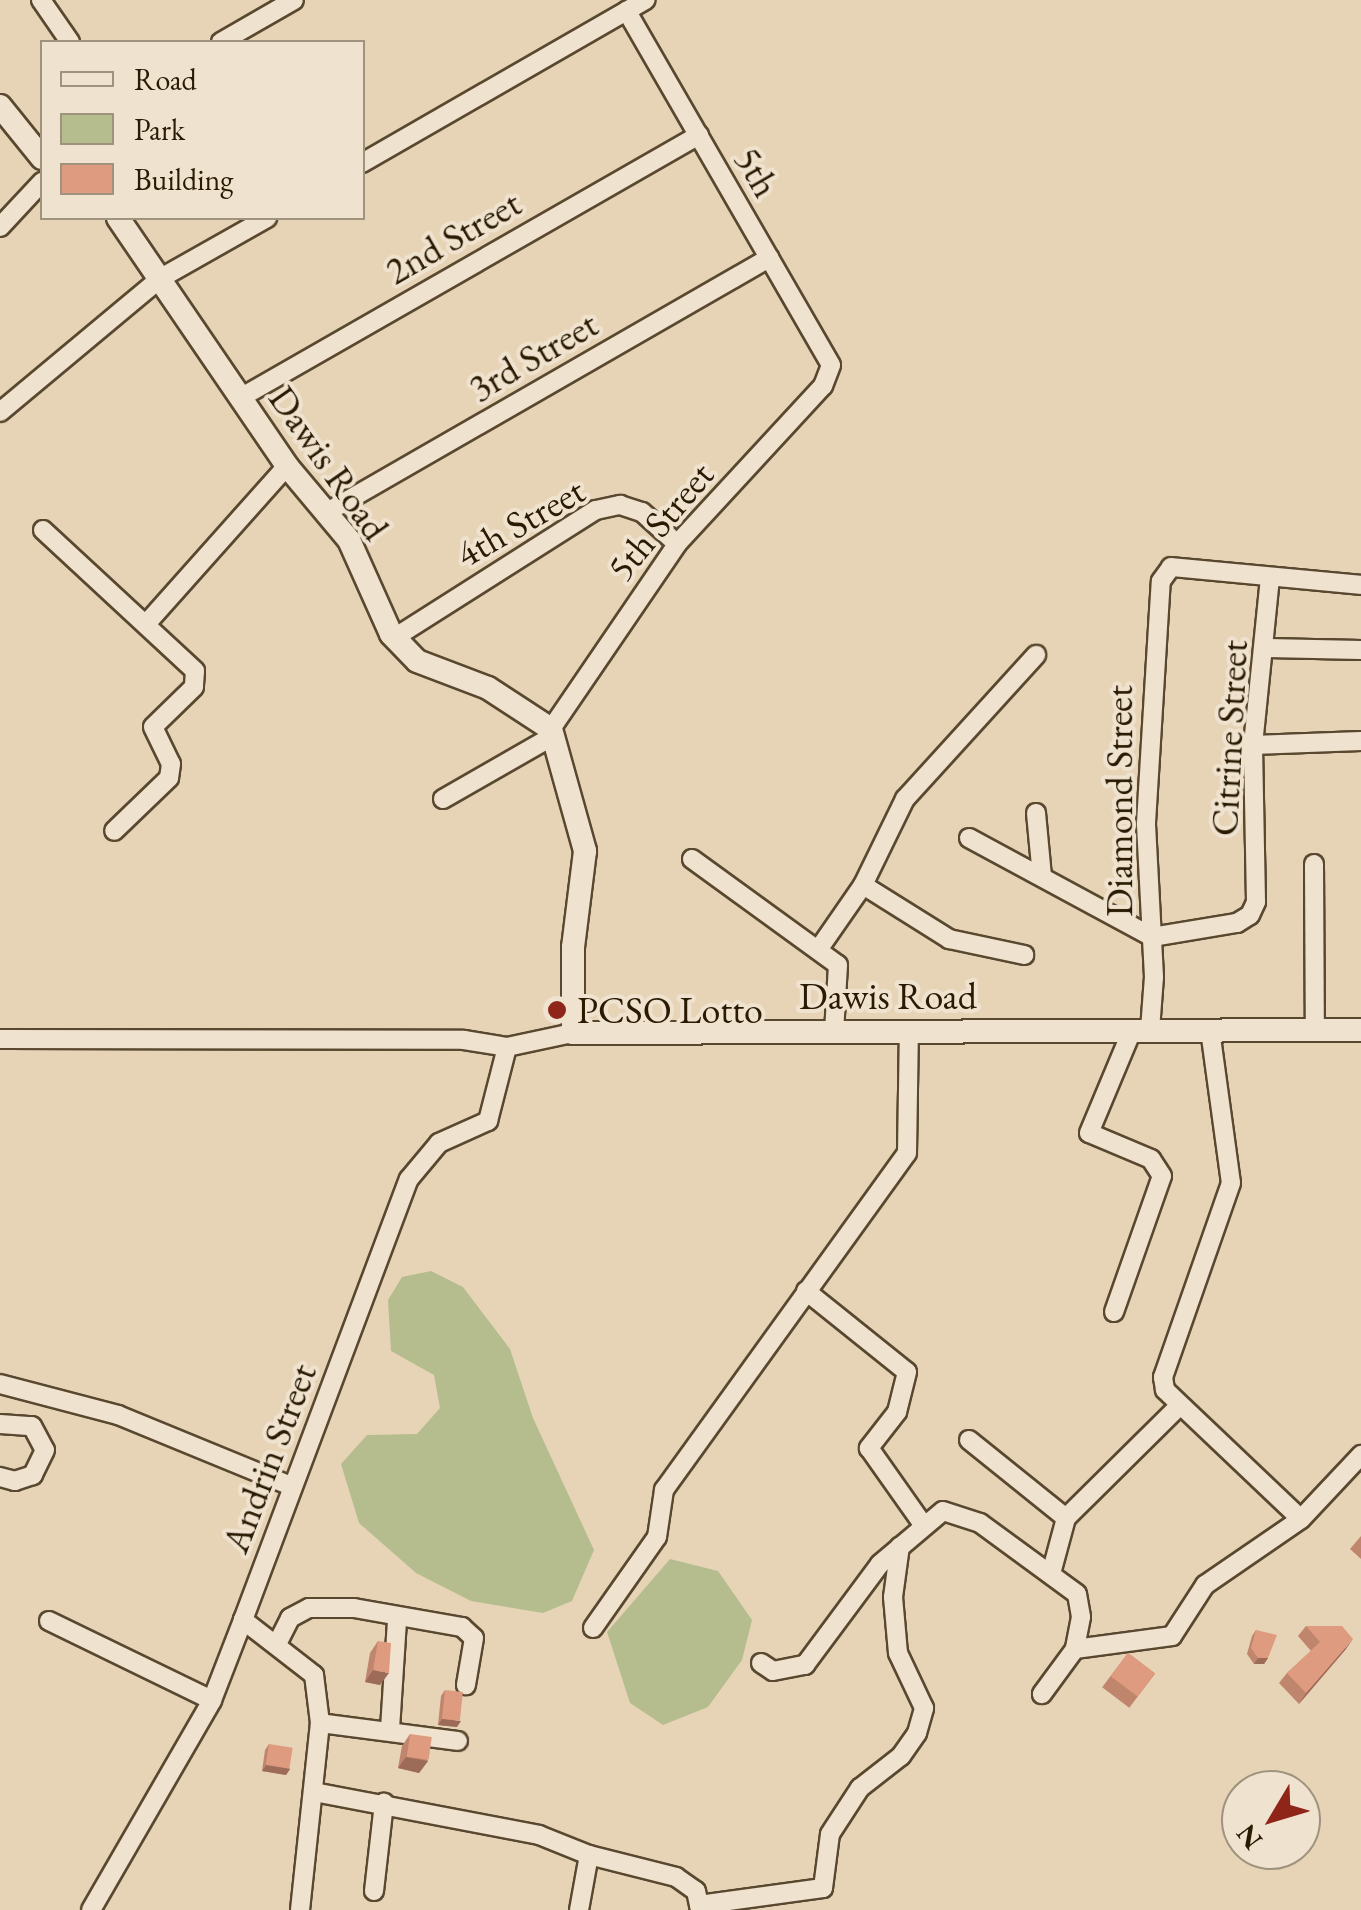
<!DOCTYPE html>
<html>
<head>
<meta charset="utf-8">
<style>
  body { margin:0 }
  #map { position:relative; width:1361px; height:1910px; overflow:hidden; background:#e7d4b6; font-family:"EB Garamond",serif }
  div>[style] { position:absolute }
  .green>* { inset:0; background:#b5bd8e }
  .roads { filter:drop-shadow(2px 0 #59482f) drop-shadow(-2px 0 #59482f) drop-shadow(0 2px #59482f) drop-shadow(0 -2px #59482f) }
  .minor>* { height:18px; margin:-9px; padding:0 9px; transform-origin:9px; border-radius:9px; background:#efe3d0 }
  .tertiary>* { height:22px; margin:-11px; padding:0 11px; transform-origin:11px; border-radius:11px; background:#efe3d0 }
  .wall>* { inset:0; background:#c0856d; transform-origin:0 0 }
  .shaded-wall>* { inset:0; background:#9c6c59 }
  .building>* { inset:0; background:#df9b7f; transform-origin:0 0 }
  .dots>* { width:28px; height:28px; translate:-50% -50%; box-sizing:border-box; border:5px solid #efe3d0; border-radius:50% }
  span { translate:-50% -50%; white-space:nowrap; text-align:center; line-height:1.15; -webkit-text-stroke:8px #efe3d0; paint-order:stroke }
  .street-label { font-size:38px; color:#2a1a02 }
  .poi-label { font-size:38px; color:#2a1a02 }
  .left { translate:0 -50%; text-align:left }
  .legend { position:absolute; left:40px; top:40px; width:325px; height:180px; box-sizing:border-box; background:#efe3d0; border:2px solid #a0937e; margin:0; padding:12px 18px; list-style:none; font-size:30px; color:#2a1a02 }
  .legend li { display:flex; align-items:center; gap:20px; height:50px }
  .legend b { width:50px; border:2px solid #a0937e }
  .north { position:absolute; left:1221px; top:1770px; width:100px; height:100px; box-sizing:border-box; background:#efe3d0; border:2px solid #a0937e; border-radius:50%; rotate:232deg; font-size:28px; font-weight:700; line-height:40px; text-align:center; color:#2a1a02 }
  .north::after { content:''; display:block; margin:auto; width:35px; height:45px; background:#8f2418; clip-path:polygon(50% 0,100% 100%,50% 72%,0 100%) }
</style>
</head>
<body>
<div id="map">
  <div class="green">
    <div style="clip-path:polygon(431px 1271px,463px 1287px,510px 1349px,533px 1418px,594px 1550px,572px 1601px,543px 1613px,471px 1601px,416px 1573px,359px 1523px,341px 1464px,367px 1435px,417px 1434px,440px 1408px,434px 1375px,391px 1351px,388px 1300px,402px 1277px)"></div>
    <div style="clip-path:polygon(670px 1559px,718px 1571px,752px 1620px,742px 1660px,708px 1707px,663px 1725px,630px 1703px,607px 1632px)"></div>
  </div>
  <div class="roads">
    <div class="minor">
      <div style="left:41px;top:0;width:51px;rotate:55.4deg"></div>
      <div style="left:221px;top:42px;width:84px;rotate:-29.9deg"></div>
      <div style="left:362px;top:163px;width:327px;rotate:-29.9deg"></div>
      <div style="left:0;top:227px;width:62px;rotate:-47deg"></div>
      <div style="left:240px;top:398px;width:529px;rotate:-29.81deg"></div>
      <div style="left:0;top:412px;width:209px;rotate:-39.8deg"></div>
      <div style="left:161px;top:278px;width:122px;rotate:-29.5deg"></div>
      <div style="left:329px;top:511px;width:508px;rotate:-29.9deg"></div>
      <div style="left:43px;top:530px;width:207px;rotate:42.8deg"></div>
      <div style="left:195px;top:671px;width:16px;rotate:94deg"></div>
      <div style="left:194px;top:687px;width:57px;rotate:135.7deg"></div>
      <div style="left:153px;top:727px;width:41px;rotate:64.1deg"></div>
      <div style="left:171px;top:764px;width:14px;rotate:98deg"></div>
      <div style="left:169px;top:778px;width:76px;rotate:136.1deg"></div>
      <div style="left:147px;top:623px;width:210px;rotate:-48.3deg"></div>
      <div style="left:394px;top:638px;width:239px;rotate:-32.4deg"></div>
      <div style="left:596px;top:510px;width:25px;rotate:-12deg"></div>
      <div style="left:620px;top:505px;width:23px;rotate:18deg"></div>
      <div style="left:642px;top:512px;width:47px;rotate:42.4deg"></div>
      <div style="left:1267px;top:648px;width:94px;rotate:1.2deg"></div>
      <div style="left:551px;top:729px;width:224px;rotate:-55.7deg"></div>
      <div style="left:677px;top:544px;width:215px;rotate:-47.3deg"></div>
      <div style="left:823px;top:386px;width:22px;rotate:-69deg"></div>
      <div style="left:831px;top:365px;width:409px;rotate:-120deg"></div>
      <div style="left:1253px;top:745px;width:108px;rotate:-2.1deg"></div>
      <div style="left:443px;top:799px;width:127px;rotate:-29.8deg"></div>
      <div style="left:1036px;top:813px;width:64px;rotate:84.6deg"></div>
      <div style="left:969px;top:838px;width:208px;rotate:28.4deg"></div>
      <div style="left:1152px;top:937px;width:86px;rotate:-9.4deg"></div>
      <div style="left:1237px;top:923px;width:15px;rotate:-32deg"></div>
      <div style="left:1250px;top:915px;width:14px;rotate:-65deg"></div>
      <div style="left:1256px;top:902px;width:157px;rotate:-91.1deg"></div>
      <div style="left:1253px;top:745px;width:168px;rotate:-84.2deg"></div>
      <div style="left:692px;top:859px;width:180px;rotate:36deg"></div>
      <div style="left:838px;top:965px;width:67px;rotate:93.4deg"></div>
      <div style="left:1314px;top:864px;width:166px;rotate:89.7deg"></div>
      <div style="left:863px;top:885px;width:102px;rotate:32.1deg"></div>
      <div style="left:949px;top:939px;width:77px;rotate:12deg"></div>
      <div style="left:818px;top:950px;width:79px;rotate:-55.3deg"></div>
      <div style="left:863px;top:885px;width:96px;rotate:-64deg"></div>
      <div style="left:905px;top:799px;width:195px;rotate:-47.7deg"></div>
      <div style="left:1150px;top:1030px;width:53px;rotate:-85.7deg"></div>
      <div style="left:1154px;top:977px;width:154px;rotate:-93deg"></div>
      <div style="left:1146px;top:823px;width:242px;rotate:-86.5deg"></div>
      <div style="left:1161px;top:581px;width:17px;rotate:-54deg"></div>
      <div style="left:1171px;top:567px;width:191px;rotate:5.4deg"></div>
      <div style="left:1210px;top:1030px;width:154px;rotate:82.2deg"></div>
      <div style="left:1231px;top:1183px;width:206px;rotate:109.3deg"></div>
      <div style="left:1163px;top:1377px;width:13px;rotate:81deg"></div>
      <div style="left:1165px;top:1390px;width:187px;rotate:43.5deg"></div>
      <div style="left:0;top:1039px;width:464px;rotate:0.1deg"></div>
      <div style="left:464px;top:1040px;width:44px;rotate:9.2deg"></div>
      <div style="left:507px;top:1047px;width:67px;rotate:-12deg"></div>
      <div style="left:806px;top:1291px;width:129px;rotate:38.7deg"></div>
      <div style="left:907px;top:1372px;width:41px;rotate:104deg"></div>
      <div style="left:897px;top:1412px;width:46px;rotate:127.9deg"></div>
      <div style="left:869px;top:1448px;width:92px;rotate:54.8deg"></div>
      <div style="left:1114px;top:1312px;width:144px;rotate:-70.6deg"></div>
      <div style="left:1162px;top:1176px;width:20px;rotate:-123deg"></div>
      <div style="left:1151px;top:1159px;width:67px;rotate:-157.2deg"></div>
      <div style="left:1089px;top:1133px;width:112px;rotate:-67.3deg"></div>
      <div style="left:0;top:1384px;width:122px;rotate:14.7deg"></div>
      <div style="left:118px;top:1415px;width:187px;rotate:22.3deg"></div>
      <div style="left:0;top:1424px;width:32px;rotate:4deg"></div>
      <div style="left:32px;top:1426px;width:27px;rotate:62deg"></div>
      <div style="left:45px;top:1450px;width:28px;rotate:116deg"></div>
      <div style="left:33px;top:1475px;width:19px;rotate:162deg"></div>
      <div style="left:15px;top:1481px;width:16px;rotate:-165deg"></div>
      <div style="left:969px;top:1440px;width:124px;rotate:38.8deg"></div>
      <div style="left:1052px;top:1570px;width:54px;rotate:-74.9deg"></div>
      <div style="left:1066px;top:1518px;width:156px;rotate:-44.7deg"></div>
      <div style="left:49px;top:1621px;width:181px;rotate:25.9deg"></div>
      <div style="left:593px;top:1628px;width:111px;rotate:-54.9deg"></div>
      <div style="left:657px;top:1537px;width:48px;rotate:-81.5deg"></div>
      <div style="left:664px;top:1490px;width:415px;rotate:-54.2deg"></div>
      <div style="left:907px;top:1153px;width:122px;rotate:-89.1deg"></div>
      <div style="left:278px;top:1642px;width:27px;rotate:-63deg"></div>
      <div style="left:290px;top:1618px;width:21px;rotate:-28deg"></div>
      <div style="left:309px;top:1608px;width:45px"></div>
      <div style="left:354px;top:1608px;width:110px;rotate:10deg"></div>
      <div style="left:462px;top:1627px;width:16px;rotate:43deg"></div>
      <div style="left:474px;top:1638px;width:48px;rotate:99.7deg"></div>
      <div style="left:1075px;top:1649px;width:98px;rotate:-7.6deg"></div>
      <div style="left:1172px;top:1636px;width:61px;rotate:-57.1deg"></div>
      <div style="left:1205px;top:1585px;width:116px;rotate:-34.5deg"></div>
      <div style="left:1301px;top:1519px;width:88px;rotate:-46.8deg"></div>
      <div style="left:761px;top:1663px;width:14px;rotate:34deg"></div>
      <div style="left:773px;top:1671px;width:33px;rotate:-11deg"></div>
      <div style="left:805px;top:1665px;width:126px;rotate:-53.4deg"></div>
      <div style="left:880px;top:1564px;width:82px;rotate:-40.1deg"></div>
      <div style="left:943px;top:1511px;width:39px;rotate:18deg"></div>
      <div style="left:980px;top:1523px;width:120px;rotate:36.2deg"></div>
      <div style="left:1077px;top:1594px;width:23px;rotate:80deg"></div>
      <div style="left:1081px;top:1617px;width:33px;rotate:101deg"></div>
      <div style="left:1075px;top:1649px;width:56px;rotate:126.3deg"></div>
      <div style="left:320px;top:1723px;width:139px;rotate:7.4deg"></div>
      <div style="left:390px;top:1729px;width:109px;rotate:-86.3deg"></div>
      <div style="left:314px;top:1792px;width:229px;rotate:10.8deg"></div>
      <div style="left:539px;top:1835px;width:54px;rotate:21.8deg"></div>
      <div style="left:374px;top:1891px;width:89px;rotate:-83.5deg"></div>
      <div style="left:699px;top:1905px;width:125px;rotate:-7.8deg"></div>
      <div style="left:823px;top:1888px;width:54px;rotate:-82.6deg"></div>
      <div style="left:830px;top:1834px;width:55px;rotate:-56.9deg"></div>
      <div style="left:860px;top:1788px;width:52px;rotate:-38deg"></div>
      <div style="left:901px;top:1756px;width:28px;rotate:-55deg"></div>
      <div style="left:917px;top:1733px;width:26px;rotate:-74deg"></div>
      <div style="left:924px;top:1708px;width:61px;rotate:-115.3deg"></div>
      <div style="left:898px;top:1653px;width:56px;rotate:-95.1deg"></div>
      <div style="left:893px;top:1597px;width:51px;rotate:-82.2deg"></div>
      <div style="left:91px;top:1910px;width:242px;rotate:-60deg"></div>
      <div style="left:212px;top:1700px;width:86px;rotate:-68.8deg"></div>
      <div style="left:300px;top:1910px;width:188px;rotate:-83.9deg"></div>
      <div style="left:320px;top:1723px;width:48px;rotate:-97.1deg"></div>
      <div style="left:314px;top:1675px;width:90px;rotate:-142.2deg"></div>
      <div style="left:243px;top:1620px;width:471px;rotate:-69.4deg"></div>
      <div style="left:409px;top:1179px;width:47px;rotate:-50.2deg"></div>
      <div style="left:439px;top:1143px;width:54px;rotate:-24.2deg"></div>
      <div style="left:488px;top:1121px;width:76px;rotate:-75.6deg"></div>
      <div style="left:579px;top:1910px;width:56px;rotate:-79.7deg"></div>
      <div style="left:589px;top:1855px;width:90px;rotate:14.2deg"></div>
      <div style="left:676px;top:1877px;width:24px;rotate:35deg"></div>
      <div style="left:696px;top:1891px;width:19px;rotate:78deg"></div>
    </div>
    <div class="tertiary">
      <div style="left:0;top:106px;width:67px;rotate:51.1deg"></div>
      <div style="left:118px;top:218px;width:300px;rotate:55.7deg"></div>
      <div style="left:287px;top:466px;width:97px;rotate:50deg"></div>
      <div style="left:349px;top:540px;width:103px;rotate:65.9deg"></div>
      <div style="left:391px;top:634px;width:37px;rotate:46deg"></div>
      <div style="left:417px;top:661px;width:76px;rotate:20.8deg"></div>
      <div style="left:488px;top:688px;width:75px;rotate:33.1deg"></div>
      <div style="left:551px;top:729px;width:127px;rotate:74.4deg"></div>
      <div style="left:585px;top:851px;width:97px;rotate:97.1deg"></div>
      <div style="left:573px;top:947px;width:86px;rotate:90deg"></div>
      <div style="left:573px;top:1033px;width:788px;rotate:-0.22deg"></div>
    </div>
  </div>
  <div class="wall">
    <div style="clip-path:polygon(1361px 1536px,1361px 1559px,1350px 1549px)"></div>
    <div style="clip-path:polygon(1306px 1626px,1346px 1649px,1299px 1704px,1279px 1683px,1287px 1673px,1311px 1651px,1298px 1636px)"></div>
    <div style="clip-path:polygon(1256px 1630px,1268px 1658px,1264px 1664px,1254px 1664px,1247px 1654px,1252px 1636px)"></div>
    <div style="clip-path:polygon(378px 1641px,380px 1685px,365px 1682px,370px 1653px)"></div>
    <div style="left:1128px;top:1653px;width:34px;height:43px;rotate:37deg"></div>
    <div style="clip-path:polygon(445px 1690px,457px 1727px,438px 1725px,441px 1696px)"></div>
    <div style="clip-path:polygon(410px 1734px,428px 1761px,419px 1773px,398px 1768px,402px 1746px)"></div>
    <div style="clip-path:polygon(269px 1744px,290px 1769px,286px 1775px,262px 1771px,265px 1750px)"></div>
  </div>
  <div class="shaded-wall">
    <div style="clip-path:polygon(1353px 1639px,1346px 1649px,1299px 1704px,1306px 1693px)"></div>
    <div style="clip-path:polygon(1258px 1658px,1268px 1658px,1264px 1664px,1254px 1664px)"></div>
    <div style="clip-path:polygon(373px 1670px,389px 1673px,380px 1685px,365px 1682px)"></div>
    <div style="clip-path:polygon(442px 1719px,461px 1721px,457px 1727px,438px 1725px)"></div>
    <div style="clip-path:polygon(406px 1757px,428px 1761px,419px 1773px,398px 1768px)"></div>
    <div style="clip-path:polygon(266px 1765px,290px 1769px,286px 1775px,262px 1771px)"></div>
  </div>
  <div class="building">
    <div style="clip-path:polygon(1306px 1626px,1342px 1626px,1353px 1639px,1306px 1693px,1287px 1673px,1320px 1642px)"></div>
    <div style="clip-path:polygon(1256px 1630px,1277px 1635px,1268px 1658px,1258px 1658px,1251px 1648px)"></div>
    <div style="clip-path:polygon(378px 1641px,391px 1643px,389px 1673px,373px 1670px)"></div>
    <div style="left:1128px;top:1653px;width:34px;height:29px;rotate:37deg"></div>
    <div style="left:445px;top:1690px;width:18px;height:29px;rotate:6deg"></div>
    <div style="left:410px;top:1734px;width:22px;height:23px;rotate:8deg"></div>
    <div style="left:269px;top:1744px;width:24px;height:21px;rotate:9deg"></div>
  </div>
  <div class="dots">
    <div style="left:557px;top:1010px;background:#8f2418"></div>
  </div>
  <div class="street-label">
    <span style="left:757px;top:172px;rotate:60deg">5th</span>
    <span style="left:453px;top:237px;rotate:-30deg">2nd Street</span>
    <span style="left:533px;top:356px;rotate:-30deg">3rd Street</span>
    <span style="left:329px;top:463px;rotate:55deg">Dawis Road</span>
    <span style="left:660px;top:521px;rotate:-50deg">5th Street</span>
    <span style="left:520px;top:522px;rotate:-30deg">4th Street</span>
    <span style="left:1229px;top:738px;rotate:-87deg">Citrine Street</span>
    <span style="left:1119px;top:801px;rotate:-90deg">Diamond Street</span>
    <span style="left:888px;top:996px">Dawis Road</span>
    <span style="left:269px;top:1458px;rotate:-69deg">Andrin Street</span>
  </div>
  <div class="poi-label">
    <span class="left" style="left:577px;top:1010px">PCSO Lotto</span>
  </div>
  <ul class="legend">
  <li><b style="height:12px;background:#efe3d0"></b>Road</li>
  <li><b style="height:28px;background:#b5bd8e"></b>Park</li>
  <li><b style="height:28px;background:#df9b7f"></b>Building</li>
  </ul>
  <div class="north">N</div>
</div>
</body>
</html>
